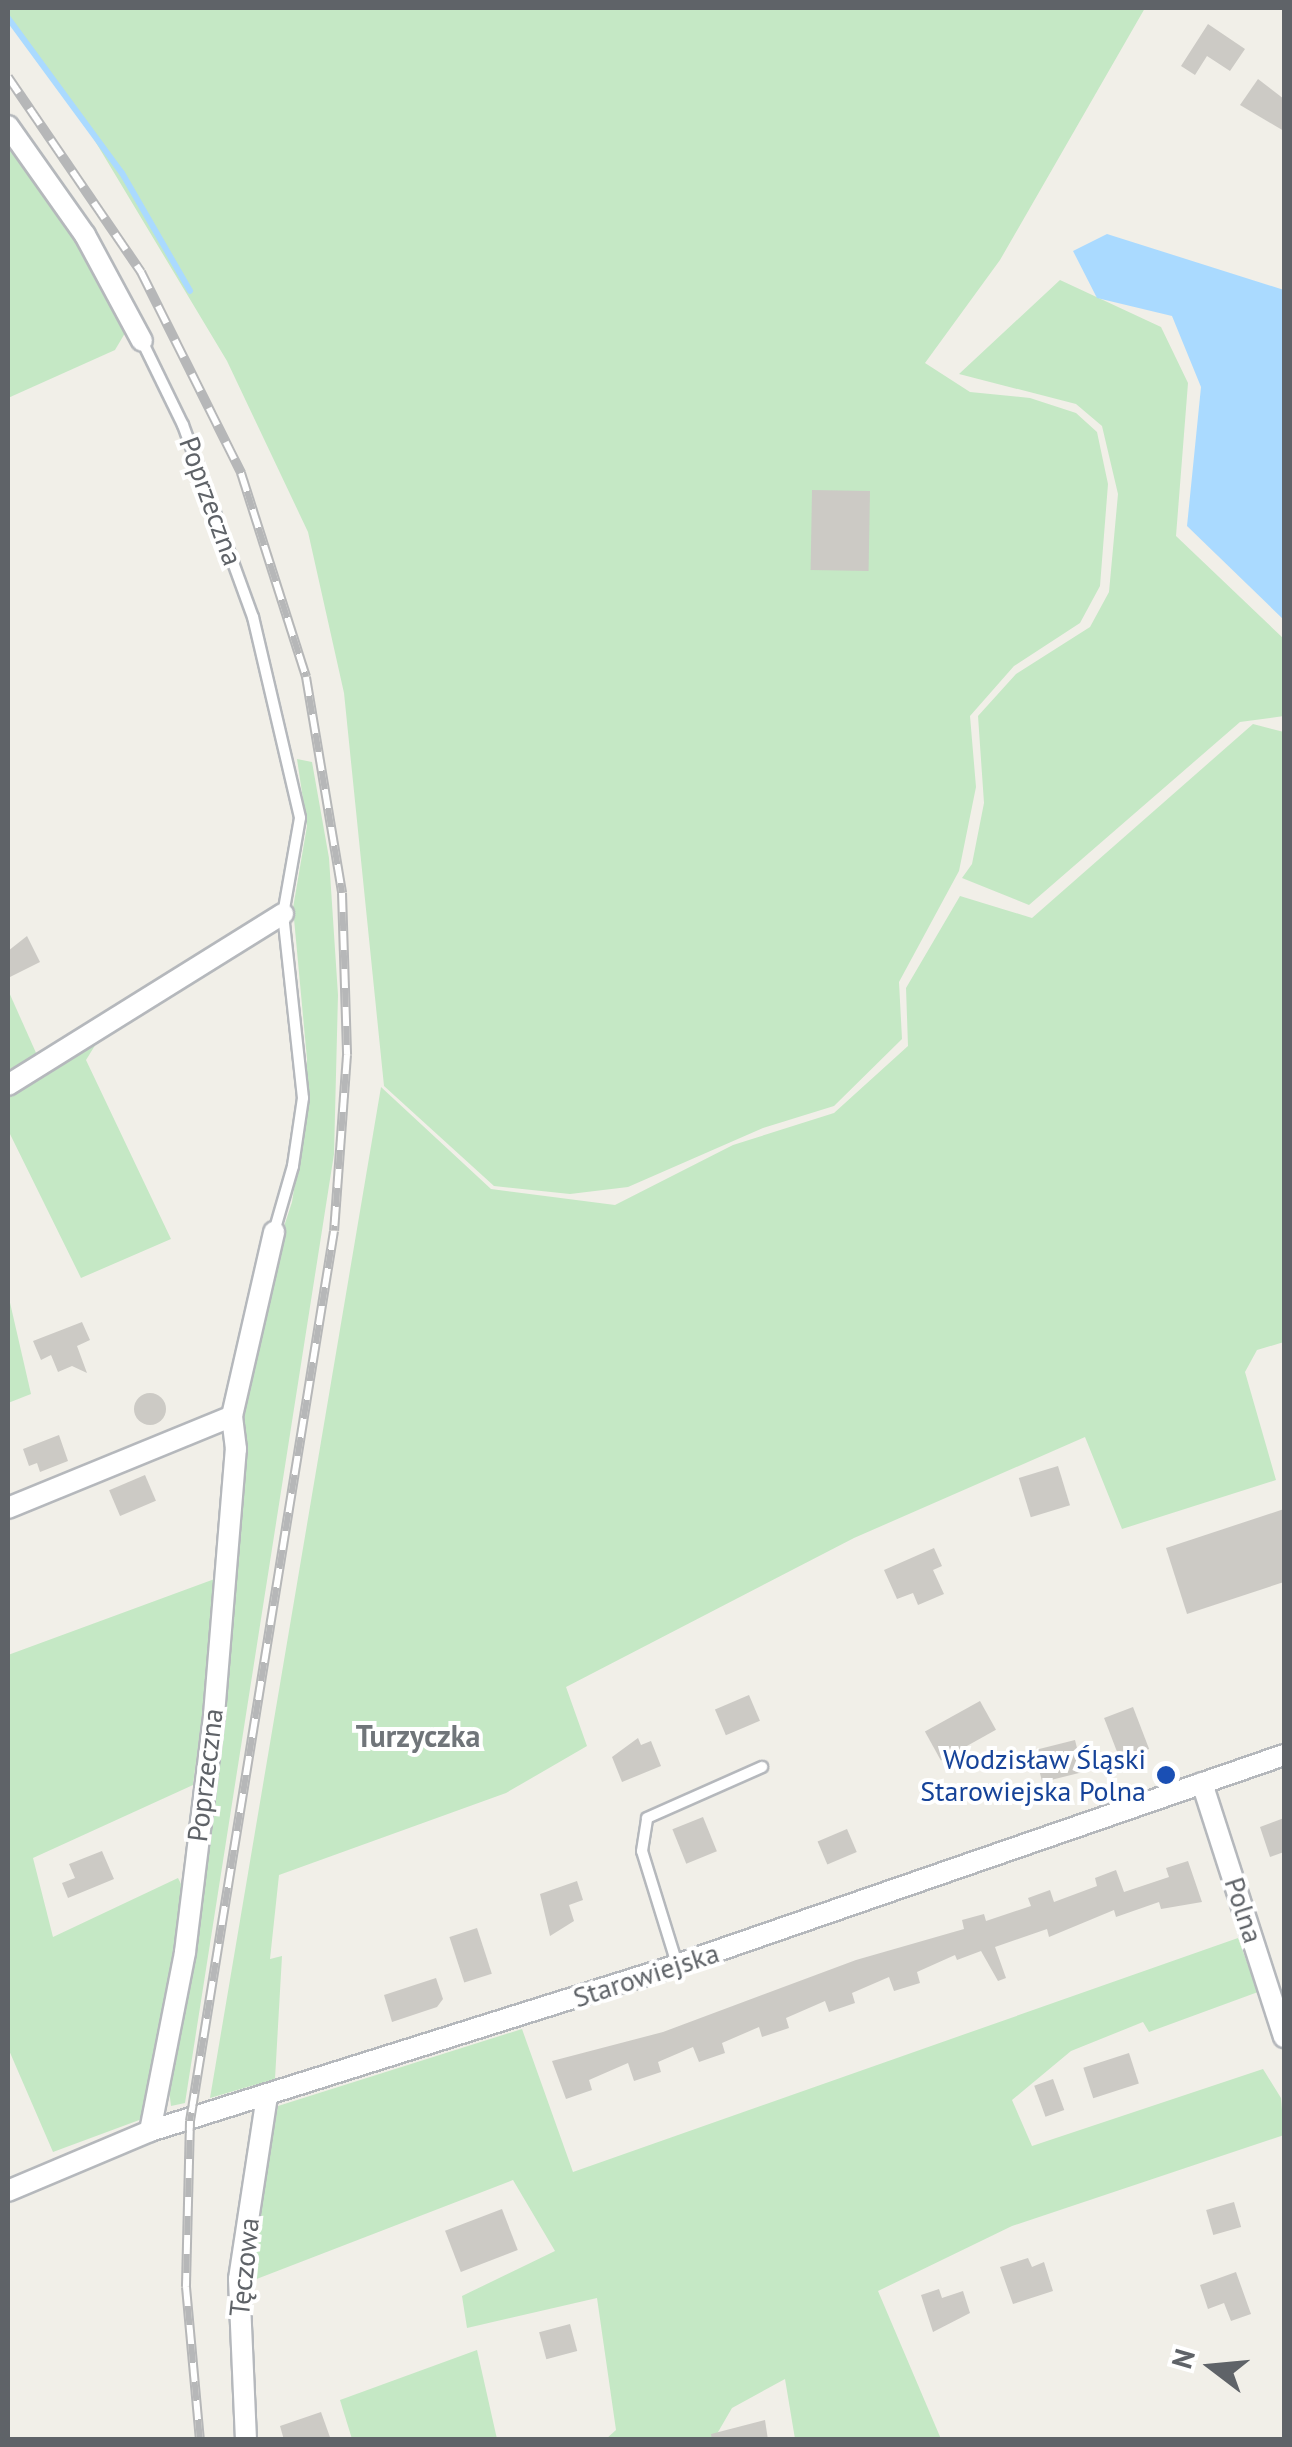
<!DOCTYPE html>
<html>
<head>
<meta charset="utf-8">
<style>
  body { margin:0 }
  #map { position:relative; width:1292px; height:2447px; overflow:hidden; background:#f1efe8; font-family:"PT Sans",sans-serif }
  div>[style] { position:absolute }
  .green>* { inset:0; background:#c5e8c5 }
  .water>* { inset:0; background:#aadaff }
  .stream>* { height:6px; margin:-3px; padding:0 3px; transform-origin:3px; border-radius:3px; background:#aadaff }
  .building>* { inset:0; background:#cccac5; transform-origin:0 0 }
  .round { border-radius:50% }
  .roads { filter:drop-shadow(2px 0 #b5b8bc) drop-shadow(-2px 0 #b5b8bc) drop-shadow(0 2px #b5b8bc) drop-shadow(0 -2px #b5b8bc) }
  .service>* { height:10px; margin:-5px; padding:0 5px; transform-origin:5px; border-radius:5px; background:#fff }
  .minor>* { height:20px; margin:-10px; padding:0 10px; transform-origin:10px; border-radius:10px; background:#fff }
  .rail>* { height:10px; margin-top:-5px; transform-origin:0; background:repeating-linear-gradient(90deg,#fff 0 19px,#b6b7b8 0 38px); box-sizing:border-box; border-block:2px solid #b6b7b8 }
  .dots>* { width:28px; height:28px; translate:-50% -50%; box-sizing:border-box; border:5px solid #fff; border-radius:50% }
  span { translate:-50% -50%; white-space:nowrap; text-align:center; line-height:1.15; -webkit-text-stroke:8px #fff; paint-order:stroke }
  .street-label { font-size:28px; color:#5f6368 }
  .transit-label { font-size:28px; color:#164399 }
  .right { translate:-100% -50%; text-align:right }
  .neighbourhood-label { font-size:30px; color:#70757a; font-weight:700 }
  .frame { position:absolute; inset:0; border:10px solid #5f6368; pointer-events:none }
  .north { position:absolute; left:1162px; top:2317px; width:100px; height:100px; -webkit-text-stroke:8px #fff; paint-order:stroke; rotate:286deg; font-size:28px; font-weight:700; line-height:40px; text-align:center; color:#5f6368 }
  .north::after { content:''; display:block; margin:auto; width:35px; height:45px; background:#5f6368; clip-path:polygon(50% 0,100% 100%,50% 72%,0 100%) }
</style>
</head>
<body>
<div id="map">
  <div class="green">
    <div style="clip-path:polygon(8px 8px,1145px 8px,1000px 260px,925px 363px,970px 392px,1030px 398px,1076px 413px,1097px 432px,1108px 484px,1100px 586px,1080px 623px,1014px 666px,970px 716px,976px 787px,959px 871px,899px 982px,902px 1039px,834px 1106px,763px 1128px,628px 1187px,570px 1194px,494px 1186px,384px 1086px,344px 693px,308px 532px,227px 361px,77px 111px,8px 21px)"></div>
    <div style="clip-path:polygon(8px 141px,63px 215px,128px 328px,115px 350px,8px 398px)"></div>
    <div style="clip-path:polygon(1060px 280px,1161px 327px,1188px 383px,1176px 536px,1284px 639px,1284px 716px,1240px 722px,1029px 905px,962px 878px,972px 864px,984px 803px,978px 716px,1016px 674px,1090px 627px,1109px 592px,1118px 494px,1102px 426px,1076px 404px,959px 374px)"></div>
    <div style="clip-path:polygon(1253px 724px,1284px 732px,1284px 1342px,1257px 1350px,1245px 1372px,1276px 1480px,1122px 1529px,1085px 1437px,854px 1538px,566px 1687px,587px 1746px,506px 1793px,279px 1875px,270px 1959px,282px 1956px,275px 2079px,210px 2098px,381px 1087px,491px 1189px,615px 1205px,733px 1145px,834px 1113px,908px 1046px,906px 988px,960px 896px,1032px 918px)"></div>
    <div style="clip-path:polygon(297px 759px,312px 762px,329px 858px,338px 995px,334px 1154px,185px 2103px,171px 2106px,168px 2082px,195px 1932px,240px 1419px,272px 1263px,292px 1202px,306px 1115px,307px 1059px,293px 908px,307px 826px)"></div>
    <div style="clip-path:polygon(8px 990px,37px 1055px,8px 1070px)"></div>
    <div style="clip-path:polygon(99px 1039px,86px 1060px,171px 1239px,81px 1278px,8px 1130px,8px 1097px)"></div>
    <div style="clip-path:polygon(8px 1294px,31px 1394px,8px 1403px)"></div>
    <div style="clip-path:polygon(220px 1577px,193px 1785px,33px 1858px,53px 1937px,178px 1878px,184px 1890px,167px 2018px,142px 2119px,53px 2152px,8px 2048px,8px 1655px)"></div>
    <div style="clip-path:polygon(1238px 1938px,1258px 1992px,1149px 2032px,1143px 2022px,1071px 2051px,1012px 2100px,1032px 2146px,1263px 2069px,1281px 2098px,1284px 2135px,1012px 2226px,878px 2291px,941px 2439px,795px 2439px,785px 2379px,732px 2408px,714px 2439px,606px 2439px,616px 2430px,597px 2298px,467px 2328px,462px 2296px,555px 2251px,513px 2180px,246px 2283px,278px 2106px,522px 2029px,573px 2172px)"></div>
    <div style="clip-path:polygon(477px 2350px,497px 2439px,352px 2439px,340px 2400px)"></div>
  </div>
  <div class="water">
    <div style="clip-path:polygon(1107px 234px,1284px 290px,1284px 620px,1187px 526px,1201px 387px,1172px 316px,1097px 298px,1073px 251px)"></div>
  </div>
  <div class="stream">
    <div style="left:8px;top:18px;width:192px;rotate:53.7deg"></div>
    <div style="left:122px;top:173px;width:136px;rotate:60deg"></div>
  </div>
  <div class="building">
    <div style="clip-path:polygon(1208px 24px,1245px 49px,1230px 71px,1207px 56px,1195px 75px,1181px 66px)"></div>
    <div style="clip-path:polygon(1258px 79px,1284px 99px,1284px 131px,1240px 105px)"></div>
    <div style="left:812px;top:490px;width:58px;height:80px;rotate:1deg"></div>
    <div style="clip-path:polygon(27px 936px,40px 962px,8px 978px,8px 951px)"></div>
    <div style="clip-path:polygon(82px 1322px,90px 1340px,77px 1346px,87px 1373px,72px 1366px,58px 1372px,51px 1355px,41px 1360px,33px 1341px)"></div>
    <div class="round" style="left:134px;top:1393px;width:32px;height:32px"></div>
    <div style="clip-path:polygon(59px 1435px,68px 1461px,40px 1472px,37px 1463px,29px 1466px,23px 1449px)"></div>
    <div style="left:1058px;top:1466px;width:41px;height:41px;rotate:73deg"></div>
    <div style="left:145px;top:1475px;width:28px;height:39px;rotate:67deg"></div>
    <div style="clip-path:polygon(1284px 1509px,1284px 1582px,1187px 1614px,1166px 1548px)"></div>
    <div style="clip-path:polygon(934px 1548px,942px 1566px,933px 1570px,944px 1594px,918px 1605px,913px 1593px,897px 1599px,884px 1570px)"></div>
    <div style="left:749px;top:1695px;width:28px;height:37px;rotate:67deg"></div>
    <div style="left:980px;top:1701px;width:33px;height:63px;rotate:61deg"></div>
    <div style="left:1133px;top:1707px;width:45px;height:31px;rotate:69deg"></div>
    <div style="clip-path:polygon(638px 1738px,641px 1745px,651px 1741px,661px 1766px,622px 1782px,612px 1757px)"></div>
    <div style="left:1075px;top:1740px;width:33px;height:42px;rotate:76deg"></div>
    <div style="left:703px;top:1817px;width:37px;height:33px;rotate:68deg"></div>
    <div style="clip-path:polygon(1284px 1818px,1284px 1852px,1270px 1857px,1260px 1827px)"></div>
    <div style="left:847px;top:1829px;width:25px;height:32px;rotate:67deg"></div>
    <div style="clip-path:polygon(102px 1851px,114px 1879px,68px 1898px,62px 1883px,75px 1878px,69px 1864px)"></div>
    <div style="clip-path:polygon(1188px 1861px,1202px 1902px,1161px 1909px,1159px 1902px,1116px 1917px,1114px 1910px,1049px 1937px,1047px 1929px,995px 1947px,1006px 1978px,998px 1981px,981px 1951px,957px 1960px,955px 1955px,917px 1972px,920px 1983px,894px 1991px,889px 1977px,852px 1993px,855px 2003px,829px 2012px,825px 2001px,786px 2018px,789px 2028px,762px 2037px,759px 2027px,722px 2043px,725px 2053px,699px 2062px,693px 2047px,658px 2062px,661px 2072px,634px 2081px,628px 2063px,589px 2080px,592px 2090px,566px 2099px,552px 2061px,663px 2032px,856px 1960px,964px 1929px,962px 1920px,984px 1914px,986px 1921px,1031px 1906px,1028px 1898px,1050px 1890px,1054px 1902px,1097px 1886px,1095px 1878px,1116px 1870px,1124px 1892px,1169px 1877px,1166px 1868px)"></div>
    <div style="clip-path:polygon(577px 1881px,583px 1900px,569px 1905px,574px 1921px,550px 1936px,540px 1894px)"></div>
    <div style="left:477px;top:1928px;width:48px;height:29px;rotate:72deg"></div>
    <div style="clip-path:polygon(436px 1978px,443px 1999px,437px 2007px,392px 2022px,384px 1995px)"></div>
    <div style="left:1129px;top:2053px;width:32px;height:48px;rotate:72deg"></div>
    <div style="left:1053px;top:2079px;width:33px;height:20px;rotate:70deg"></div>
    <div style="left:1234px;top:2202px;width:26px;height:29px;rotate:74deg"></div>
    <div style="left:502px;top:2209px;width:44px;height:61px;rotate:69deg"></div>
    <div style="clip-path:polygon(1028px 2258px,1032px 2267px,1044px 2262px,1053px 2291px,1013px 2304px,1000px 2267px)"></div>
    <div style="clip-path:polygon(1236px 2272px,1251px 2314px,1231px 2321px,1224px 2303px,1208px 2309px,1200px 2285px)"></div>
    <div style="clip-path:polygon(939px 2289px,942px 2298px,963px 2291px,970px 2313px,933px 2332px,921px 2295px)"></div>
    <div style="left:570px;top:2324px;width:28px;height:32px;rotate:75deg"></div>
    <div style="clip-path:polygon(321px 2412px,331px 2440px,284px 2440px,280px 2426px)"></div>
    <div style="clip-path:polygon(765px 2420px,768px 2440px,712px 2440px,711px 2434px)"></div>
  </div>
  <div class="roads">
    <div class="service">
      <div style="left:142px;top:341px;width:93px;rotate:64deg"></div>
      <div style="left:183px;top:425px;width:204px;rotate:70deg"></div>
      <div style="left:253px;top:617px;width:206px;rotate:76.8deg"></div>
      <div style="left:300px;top:818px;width:97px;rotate:100deg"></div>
      <div style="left:283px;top:914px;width:185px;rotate:83.8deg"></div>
      <div style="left:303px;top:1098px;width:69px;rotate:98.4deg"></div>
      <div style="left:293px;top:1166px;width:69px;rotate:106.1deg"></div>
      <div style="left:677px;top:1964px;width:118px;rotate:-107.2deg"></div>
      <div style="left:642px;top:1851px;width:33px;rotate:-81deg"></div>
      <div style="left:647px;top:1818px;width:126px;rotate:-23.9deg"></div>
    </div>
    <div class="minor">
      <div style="left:8px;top:126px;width:133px;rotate:54.8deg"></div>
      <div style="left:85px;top:235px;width:120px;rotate:61.7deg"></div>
      <div style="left:8px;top:1085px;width:324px;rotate:-31.9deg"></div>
      <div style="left:8px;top:1508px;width:242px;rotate:-22.3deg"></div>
      <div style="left:1202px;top:1783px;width:267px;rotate:72.1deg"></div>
      <div style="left:150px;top:2131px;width:182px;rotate:-78.9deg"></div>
      <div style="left:185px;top:1952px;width:239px;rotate:-83deg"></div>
      <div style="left:214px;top:1715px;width:267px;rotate:-85.3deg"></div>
      <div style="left:236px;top:1449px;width:33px;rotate:-97deg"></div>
      <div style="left:232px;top:1416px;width:189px;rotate:-77.1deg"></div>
      <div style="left:8px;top:2191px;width:154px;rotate:-22.9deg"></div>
      <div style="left:150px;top:2131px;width:537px;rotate:-17.46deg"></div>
      <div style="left:662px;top:1970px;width:658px;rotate:-19.07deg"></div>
      <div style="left:246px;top:2440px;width:161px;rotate:-92.5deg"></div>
      <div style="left:239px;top:2279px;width:184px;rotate:-81.3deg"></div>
    </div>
  </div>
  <div class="rail">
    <div style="left:8px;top:77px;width:236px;rotate:55.7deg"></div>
    <div style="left:141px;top:272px;width:225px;rotate:63.5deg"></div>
    <div style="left:241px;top:473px;width:214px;rotate:72.3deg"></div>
    <div style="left:306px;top:677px;width:219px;rotate:80.5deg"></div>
    <div style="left:342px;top:893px;width:162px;rotate:88.2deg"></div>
    <div style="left:347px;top:1055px;width:176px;rotate:94.2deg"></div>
    <div style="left:334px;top:1231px;width:902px;rotate:99.19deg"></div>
    <div style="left:190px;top:2121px;width:166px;rotate:91.4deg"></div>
    <div style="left:186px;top:2287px;width:154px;rotate:84.8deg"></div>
  </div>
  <div class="dots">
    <div style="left:1166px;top:1775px;background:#1a4fb4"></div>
  </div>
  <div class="street-label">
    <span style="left:211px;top:501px;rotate:70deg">Poprzeczna</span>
    <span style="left:205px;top:1775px;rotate:-83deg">Poprzeczna</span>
    <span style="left:1244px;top:1910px;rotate:72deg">Polna</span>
    <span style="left:646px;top:1975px;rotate:-18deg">Starowiejska</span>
    <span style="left:244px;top:2267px;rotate:-84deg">Tęczowa</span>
  </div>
  <div class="transit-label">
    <span class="right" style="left:1146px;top:1775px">Wodzisław Śląski<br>Starowiejska Polna</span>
  </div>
  <div class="neighbourhood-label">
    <span style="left:418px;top:1736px">Turzyczka</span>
  </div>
  <div class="frame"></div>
  <div class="north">N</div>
</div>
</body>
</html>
